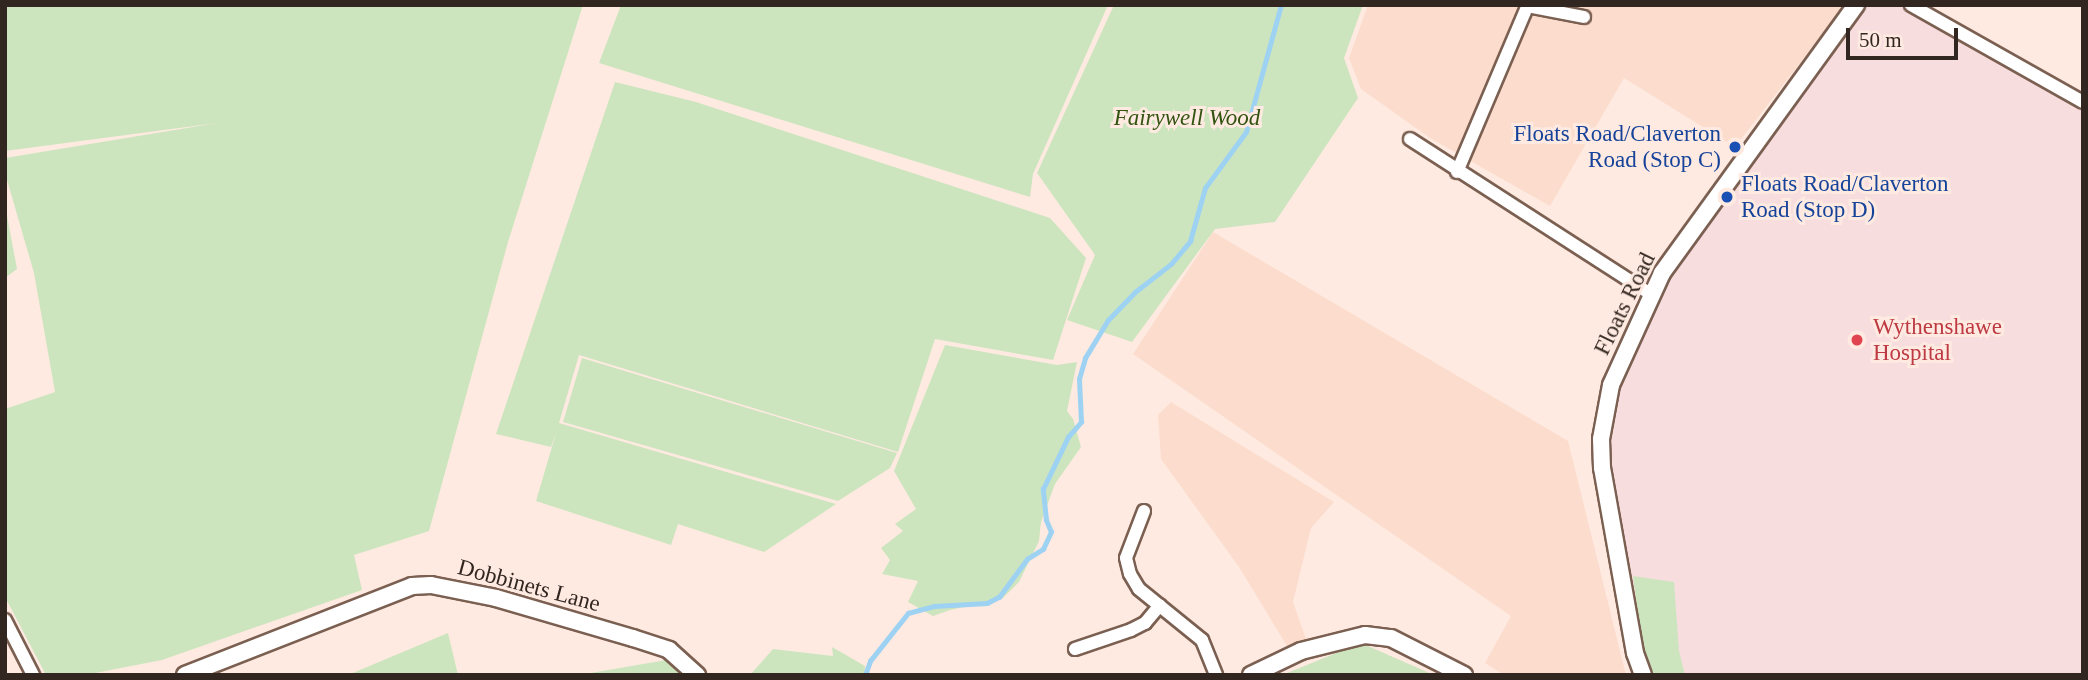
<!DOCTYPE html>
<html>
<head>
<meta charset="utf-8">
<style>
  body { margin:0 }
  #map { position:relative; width:2088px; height:680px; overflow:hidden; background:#feeae1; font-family:"Times New Roman",serif }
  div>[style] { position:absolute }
  .commercial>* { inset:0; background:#f8dddf }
  .built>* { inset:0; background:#fcddcd }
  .green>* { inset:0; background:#cde5be }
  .stream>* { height:4.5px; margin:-2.25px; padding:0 2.25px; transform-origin:2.25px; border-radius:2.25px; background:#9ed2f3 }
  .roads { filter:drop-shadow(2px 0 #7b6052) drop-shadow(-2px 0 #7b6052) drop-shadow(0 2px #7b6052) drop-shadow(0 -2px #7b6052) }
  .minor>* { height:12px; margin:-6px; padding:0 6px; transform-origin:6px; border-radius:6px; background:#fff }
  .tertiary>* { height:16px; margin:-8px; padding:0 8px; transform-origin:8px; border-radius:8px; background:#fff }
  .dots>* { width:19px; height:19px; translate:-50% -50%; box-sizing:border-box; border:4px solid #feeae1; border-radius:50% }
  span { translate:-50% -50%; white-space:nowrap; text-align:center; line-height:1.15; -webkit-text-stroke:6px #feeae1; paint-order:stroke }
  .park-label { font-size:23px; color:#335411; font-style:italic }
  .transit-label { font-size:23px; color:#164399 }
  .right { translate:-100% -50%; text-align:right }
  .left { translate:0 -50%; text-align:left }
  .street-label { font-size:23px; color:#322620 }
  .health-label { font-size:23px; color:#be3a42 }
  .frame { position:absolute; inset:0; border:7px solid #322620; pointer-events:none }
  .scale { position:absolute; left:1846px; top:28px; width:112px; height:32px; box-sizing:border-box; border:4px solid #322620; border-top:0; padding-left:9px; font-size:21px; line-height:24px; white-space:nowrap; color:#322620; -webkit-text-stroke:5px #feeae1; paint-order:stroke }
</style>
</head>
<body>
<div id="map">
  <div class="commercial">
    <div style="clip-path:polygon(1856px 5px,1911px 5px,2083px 102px,2083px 675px,1643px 675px,1602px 468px,1611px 385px,1662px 273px)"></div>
  </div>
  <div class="built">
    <div style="clip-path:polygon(1368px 5px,1845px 5px,1735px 147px,1624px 78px,1550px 206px,1430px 138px,1361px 89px,1349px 58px)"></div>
    <div style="clip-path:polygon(1213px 232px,1568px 441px,1626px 675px,1504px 675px,1485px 663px,1511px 616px,1133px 354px)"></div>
    <div style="clip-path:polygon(1171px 402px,1334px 502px,1311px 528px,1293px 602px,1306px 639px,1287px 646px,1239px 567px,1161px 459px,1158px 415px)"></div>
  </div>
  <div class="green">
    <div style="clip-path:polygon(5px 5px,583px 5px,508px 242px,429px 531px,354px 555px,362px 590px,162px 660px,85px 675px,46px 675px,5px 597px,5px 409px,55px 392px,34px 273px,5px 173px,5px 158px,217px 123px,5px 151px)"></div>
    <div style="clip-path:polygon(621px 5px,1108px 5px,1033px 174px,1030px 197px,599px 63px)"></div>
    <div style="clip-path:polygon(1114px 5px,1363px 5px,1344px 58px,1358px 98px,1275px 222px,1215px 229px,1132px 342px,1067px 320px,1095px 255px,1037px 173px)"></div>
    <div style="clip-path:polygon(615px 82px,696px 102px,1050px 218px,1086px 258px,1053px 360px,935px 339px,898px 452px,579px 355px,559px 423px,836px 504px,764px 552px,678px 524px,671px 545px,536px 501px,556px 433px,551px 447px,496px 434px)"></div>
    <div style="clip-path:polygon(5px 205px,17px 269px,5px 278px)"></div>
    <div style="clip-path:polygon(945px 345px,1057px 365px,1077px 362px,1067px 411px,1073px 419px,1081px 447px,1055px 484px,1041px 522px,1039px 541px,1019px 582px,1002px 599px,950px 610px,933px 616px,908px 602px,918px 581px,882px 574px,890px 560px,881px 548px,903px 531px,895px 524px,916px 509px,894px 471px)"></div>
    <div style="clip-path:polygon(582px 358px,897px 453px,890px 468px,838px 501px,563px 422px)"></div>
    <div style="clip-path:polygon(1633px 576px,1674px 582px,1679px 651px,1685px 675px,1654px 675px,1642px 643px)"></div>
    <div style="clip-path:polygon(448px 633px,458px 675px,348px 675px)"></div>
    <div style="clip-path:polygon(1361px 643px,1434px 675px,1282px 675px)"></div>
    <div style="clip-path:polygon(832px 647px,865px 666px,864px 675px,750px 675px,773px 649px,833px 656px)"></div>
    <div style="clip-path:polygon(672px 659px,682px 675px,579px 675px)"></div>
  </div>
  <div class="stream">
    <div style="left:865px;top:675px;width:15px;rotate:-70deg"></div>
    <div style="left:870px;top:661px;width:61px;rotate:-51.6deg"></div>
    <div style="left:908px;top:613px;width:27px;rotate:-15deg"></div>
    <div style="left:934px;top:606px;width:53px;rotate:-3.2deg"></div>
    <div style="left:987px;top:603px;width:13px;rotate:-27deg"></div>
    <div style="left:999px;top:597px;width:47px;rotate:-53.6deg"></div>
    <div style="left:1027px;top:559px;width:19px;rotate:-32deg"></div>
    <div style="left:1043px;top:549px;width:19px;rotate:-65deg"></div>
    <div style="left:1051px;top:532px;width:13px;rotate:-113deg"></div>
    <div style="left:1046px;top:520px;width:31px;rotate:-96deg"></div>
    <div style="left:1043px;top:489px;width:58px;rotate:-64.3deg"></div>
    <div style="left:1068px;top:437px;width:20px;rotate:-49deg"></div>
    <div style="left:1081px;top:422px;width:43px;rotate:-92.7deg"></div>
    <div style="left:1079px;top:379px;width:22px;rotate:-74deg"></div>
    <div style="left:1085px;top:358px;width:44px;rotate:-58.8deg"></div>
    <div style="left:1108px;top:320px;width:39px;rotate:-46deg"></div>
    <div style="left:1135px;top:292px;width:46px;rotate:-37.9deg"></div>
    <div style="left:1171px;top:264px;width:30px;rotate:-50deg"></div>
    <div style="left:1190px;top:241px;width:55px;rotate:-74.2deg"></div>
    <div style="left:1205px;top:188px;width:69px;rotate:-53.8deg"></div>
    <div style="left:1246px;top:132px;width:132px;rotate:-74.6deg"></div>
  </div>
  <div class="roads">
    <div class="minor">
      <div style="left:1911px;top:5px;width:197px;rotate:29.4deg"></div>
      <div style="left:1527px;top:6px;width:58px;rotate:10.9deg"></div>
      <div style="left:1410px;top:139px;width:288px;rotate:32.8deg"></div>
      <div style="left:1457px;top:172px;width:181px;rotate:-67deg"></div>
      <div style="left:1144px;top:511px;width:50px;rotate:111deg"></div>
      <div style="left:1126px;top:558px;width:16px;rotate:76deg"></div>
      <div style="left:1130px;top:574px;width:17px;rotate:59deg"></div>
      <div style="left:1139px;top:589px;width:81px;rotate:39deg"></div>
      <div style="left:1202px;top:640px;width:38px;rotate:68deg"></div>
      <div style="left:5px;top:620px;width:62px;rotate:63deg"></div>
      <div style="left:1075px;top:649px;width:59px;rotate:-18.7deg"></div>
      <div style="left:1131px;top:630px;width:16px;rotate:-27deg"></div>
      <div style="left:1145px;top:623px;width:23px;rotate:-50deg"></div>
    </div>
    <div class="tertiary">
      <div style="left:185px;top:675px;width:244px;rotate:-21.4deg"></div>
      <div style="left:412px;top:586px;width:19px;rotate:-3deg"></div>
      <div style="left:431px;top:585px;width:66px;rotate:11.3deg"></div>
      <div style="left:496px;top:598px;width:143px;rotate:16.3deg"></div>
      <div style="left:633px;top:638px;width:38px;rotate:18deg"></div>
      <div style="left:669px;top:650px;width:38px;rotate:42deg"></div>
      <div style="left:1251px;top:675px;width:55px;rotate:-25.6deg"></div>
      <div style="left:1301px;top:651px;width:66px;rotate:-14deg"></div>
      <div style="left:1365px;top:635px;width:26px;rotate:7deg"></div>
      <div style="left:1391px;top:638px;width:82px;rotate:26.9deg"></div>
      <div style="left:1643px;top:675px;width:23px;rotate:-110deg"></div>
      <div style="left:1635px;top:653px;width:188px;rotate:-100.1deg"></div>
      <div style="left:1602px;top:468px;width:29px;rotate:-92deg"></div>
      <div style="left:1601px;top:439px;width:55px;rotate:-79.5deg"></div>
      <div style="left:1611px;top:385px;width:123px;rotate:-65.5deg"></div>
      <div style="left:1662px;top:273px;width:331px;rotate:-54.1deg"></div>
    </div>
  </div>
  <div class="dots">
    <div style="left:1735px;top:147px;background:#1a4fb4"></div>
    <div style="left:1727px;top:197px;background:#1a4fb4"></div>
    <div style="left:1857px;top:340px;background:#e0444e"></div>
  </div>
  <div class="park-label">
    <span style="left:1187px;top:118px">Fairywell Wood</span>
  </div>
  <div class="transit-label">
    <span class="right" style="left:1721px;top:147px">Floats Road/Claverton<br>Road (Stop C)</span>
    <span class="left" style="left:1741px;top:197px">Floats Road/Claverton<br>Road (Stop D)</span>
  </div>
  <div class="street-label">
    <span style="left:1625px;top:304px;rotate:-64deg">Floats Road</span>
    <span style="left:529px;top:586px;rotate:15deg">Dobbinets Lane</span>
  </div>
  <div class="health-label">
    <span class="left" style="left:1873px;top:340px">Wythenshawe<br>Hospital</span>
  </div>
  <div class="frame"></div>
  <div class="scale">50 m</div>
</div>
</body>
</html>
